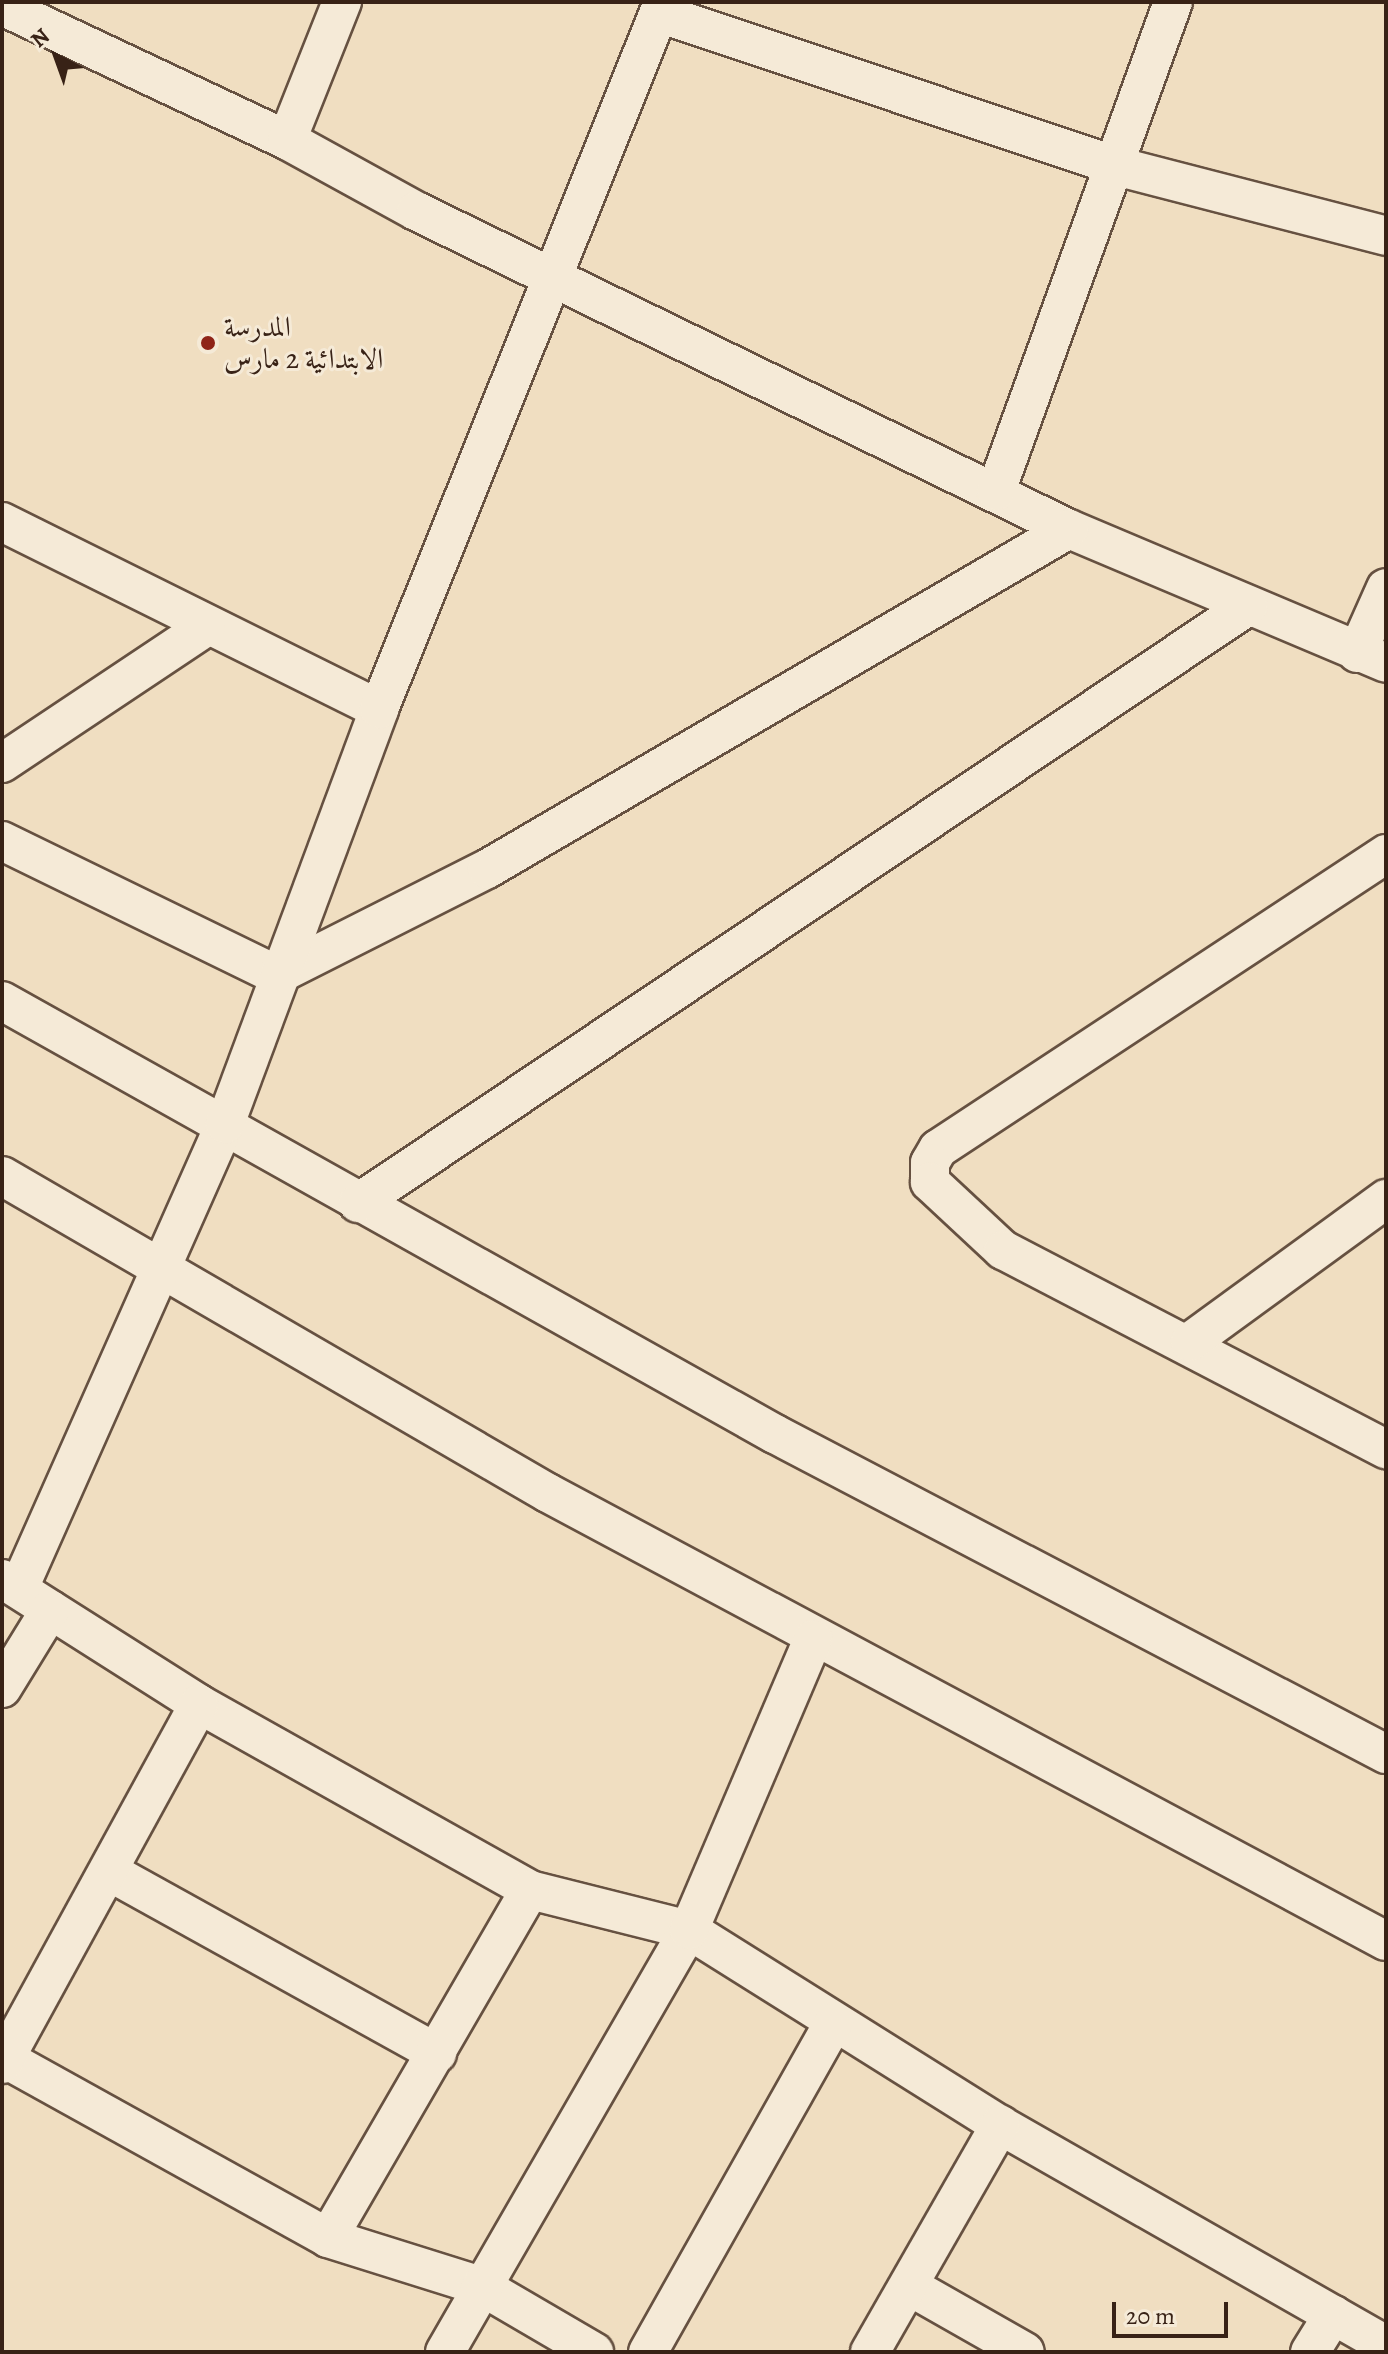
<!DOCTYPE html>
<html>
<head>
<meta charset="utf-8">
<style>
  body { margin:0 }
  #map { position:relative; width:1388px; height:2354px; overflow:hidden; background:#f0dec1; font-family:Alegreya,Amiri,serif }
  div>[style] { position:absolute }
  .roads { filter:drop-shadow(2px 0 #665141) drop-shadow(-2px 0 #665141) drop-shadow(0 2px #665141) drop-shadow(0 -2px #665141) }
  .street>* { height:38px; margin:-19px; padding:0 19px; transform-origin:19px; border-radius:19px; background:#f5ead7 }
  .dots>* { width:22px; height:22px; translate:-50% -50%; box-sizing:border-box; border:4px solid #f5ead7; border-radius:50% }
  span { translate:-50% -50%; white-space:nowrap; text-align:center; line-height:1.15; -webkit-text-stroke:6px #f5ead7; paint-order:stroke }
  .poi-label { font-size:28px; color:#382216 }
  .left { translate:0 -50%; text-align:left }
  .frame { position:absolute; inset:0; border:4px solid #382216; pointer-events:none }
  .north { position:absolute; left:16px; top:16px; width:80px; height:80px; -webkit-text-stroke:6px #f5ead7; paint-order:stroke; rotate:319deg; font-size:22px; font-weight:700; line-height:32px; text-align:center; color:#382216 }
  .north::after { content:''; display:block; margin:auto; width:28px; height:36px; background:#382216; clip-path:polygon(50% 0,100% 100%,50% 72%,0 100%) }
  .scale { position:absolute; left:1112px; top:2302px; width:116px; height:36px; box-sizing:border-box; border:4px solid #382216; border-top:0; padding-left:10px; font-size:24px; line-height:28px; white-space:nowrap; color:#382216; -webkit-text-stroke:6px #f5ead7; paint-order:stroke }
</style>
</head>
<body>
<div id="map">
  <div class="roads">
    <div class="street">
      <div style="left:2px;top:6px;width:315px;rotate:25.2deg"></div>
      <div style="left:287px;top:140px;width:147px;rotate:28.8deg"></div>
      <div style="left:416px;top:211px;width:726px;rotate:25.97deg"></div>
      <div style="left:1069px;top:529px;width:344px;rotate:22.9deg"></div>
      <div style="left:659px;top:13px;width:482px;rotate:18.5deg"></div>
      <div style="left:1116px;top:166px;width:279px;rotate:14.5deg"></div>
      <div style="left:287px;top:140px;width:149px;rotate:-68.3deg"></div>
      <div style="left:996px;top:491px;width:520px;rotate:-70.1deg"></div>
      <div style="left:2px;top:522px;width:421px;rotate:26.4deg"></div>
      <div style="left:1357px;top:653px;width:71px;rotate:-66deg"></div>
      <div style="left:2px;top:763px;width:245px;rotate:-33.7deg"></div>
      <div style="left:2px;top:841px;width:306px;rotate:26deg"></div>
      <div style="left:277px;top:975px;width:235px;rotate:-26.8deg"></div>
      <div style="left:487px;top:869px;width:674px;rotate:-30.29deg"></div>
      <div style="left:1386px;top:854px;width:536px;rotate:146.64deg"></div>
      <div style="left:938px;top:1149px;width:16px;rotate:120deg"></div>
      <div style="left:930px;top:1163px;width:19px;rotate:90deg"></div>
      <div style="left:930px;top:1182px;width:100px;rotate:43deg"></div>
      <div style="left:1003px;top:1250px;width:432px;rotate:27.5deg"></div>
      <div style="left:2px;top:1001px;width:886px;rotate:29.26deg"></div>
      <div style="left:775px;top:1434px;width:690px;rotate:27.64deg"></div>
      <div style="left:2px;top:1176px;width:631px;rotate:30.14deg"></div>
      <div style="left:548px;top:1493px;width:950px;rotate:28.13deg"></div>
      <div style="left:358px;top:1203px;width:1072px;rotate:-33.85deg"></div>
      <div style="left:1190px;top:1342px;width:243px;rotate:-36.1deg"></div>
      <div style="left:2px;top:1579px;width:233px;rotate:32.4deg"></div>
      <div style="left:199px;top:1704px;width:380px;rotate:29.3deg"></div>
      <div style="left:530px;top:1890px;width:164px;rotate:14.1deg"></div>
      <div style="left:689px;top:1930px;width:367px;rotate:32.1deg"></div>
      <div style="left:1000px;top:2125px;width:444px;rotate:29.7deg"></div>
      <div style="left:19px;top:1588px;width:508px;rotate:-66.06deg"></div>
      <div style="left:225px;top:1124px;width:443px;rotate:-69.6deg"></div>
      <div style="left:379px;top:709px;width:762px;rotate:-68.11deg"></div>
      <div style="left:2px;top:1688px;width:92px;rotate:-58.4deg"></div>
      <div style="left:110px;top:1872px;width:374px;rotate:29deg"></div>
      <div style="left:2px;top:2057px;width:373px;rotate:29deg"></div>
      <div style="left:328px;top:2238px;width:160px;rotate:17.4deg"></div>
      <div style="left:481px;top:2286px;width:131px;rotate:30.3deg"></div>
      <div style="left:2px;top:2064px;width:410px;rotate:-61.3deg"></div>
      <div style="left:328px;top:2238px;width:402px;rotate:-59.9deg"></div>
      <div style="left:909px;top:2286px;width:133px;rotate:29.6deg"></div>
      <div style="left:445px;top:2352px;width:487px;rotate:-60deg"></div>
      <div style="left:689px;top:1930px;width:316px;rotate:-66.9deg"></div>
      <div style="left:648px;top:2352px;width:379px;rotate:-60.6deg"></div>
      <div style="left:870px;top:2352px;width:262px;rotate:-60.2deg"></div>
      <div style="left:1310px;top:2352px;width:44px;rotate:-58.1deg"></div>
    </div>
  </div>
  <div class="dots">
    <div style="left:208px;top:343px;background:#8f2418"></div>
  </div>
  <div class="poi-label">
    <span class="left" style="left:224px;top:343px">المدرسة<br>الابتدائية 2 مارس</span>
  </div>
  <div class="frame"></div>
  <div class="north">N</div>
  <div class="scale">20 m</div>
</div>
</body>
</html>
